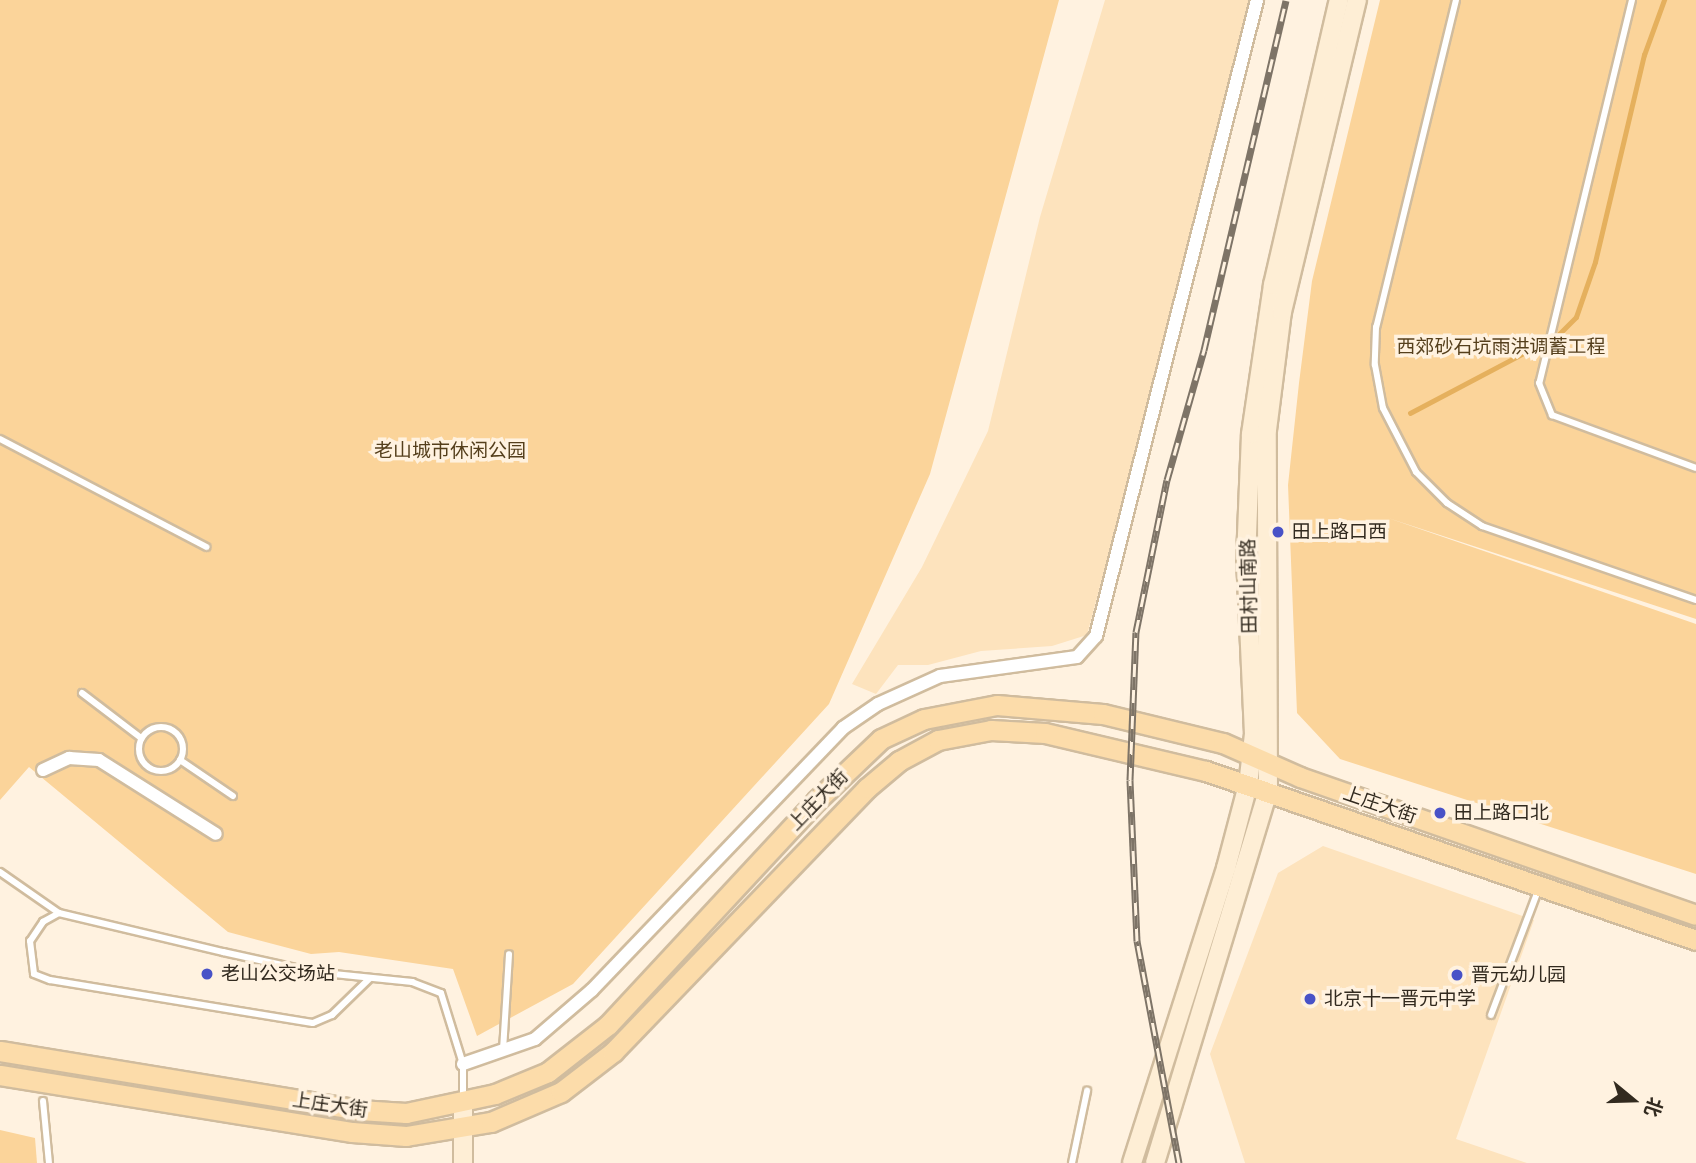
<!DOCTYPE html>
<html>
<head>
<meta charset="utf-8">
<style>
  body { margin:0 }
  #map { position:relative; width:1696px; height:1163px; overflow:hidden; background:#fff2e0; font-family:"Space Grotesk","Noto Sans SC",sans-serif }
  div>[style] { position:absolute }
  .built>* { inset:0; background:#fde3bd }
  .green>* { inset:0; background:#fbd49a }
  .stream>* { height:4.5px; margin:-2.25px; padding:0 2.25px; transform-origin:2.25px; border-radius:2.25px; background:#e5b05d }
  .roads { filter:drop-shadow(2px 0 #d0bc9e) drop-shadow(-2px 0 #d0bc9e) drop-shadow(0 2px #d0bc9e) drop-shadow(0 -2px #d0bc9e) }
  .lane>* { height:6px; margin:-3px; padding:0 3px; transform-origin:3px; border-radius:3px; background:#fff }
  .lane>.ring { margin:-3px; padding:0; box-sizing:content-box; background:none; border:6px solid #fff; border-radius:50% }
  .street>* { height:12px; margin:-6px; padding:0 6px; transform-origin:6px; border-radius:6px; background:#fff }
  .secondary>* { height:18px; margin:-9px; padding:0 9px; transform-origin:9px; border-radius:9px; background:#feeed5 }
  .primary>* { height:19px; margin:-9.5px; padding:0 9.5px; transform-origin:9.5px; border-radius:9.5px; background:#fcdcaa }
  .rail>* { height:7px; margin-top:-3.5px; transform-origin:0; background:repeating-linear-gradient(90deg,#fff2e0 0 13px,#7e7467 0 26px); box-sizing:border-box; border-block:2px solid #7e7467 }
  .dots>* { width:19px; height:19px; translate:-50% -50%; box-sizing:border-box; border:4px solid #fff2e0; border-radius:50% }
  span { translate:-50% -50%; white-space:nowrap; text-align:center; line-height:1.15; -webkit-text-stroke:7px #fff2e0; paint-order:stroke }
  .park-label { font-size:19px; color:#553f1c }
  .poi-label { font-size:19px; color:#322a1f }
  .left { translate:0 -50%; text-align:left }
  .street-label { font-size:19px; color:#322a1f }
  .north { position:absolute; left:1598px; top:1065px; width:70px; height:70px; -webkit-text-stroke:5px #fff2e0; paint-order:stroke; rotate:109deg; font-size:19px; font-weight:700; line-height:28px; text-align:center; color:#322a1f }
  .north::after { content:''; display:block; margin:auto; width:24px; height:32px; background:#322a1f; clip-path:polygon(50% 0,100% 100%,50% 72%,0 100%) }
</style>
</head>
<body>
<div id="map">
  <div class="built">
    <div style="clip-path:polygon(1105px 0,1257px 0,1087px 635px,1052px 646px,981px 651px,928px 665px,898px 665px,876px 694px,852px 684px,922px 567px,988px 431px,1040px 217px)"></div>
    <div style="clip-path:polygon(1323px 846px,1534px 920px,1456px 1139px,1527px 1163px,1245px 1163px,1210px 1054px,1278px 873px)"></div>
  </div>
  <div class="green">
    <div style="clip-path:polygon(0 0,1059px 0,930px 474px,829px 704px,573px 984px,477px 1036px,453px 969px,339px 952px,311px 954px,228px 932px,29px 767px,0 800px)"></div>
    <div style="clip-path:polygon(1380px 0,1696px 0,1696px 619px,1388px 518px,1696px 624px,1696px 874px,1340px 759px,1297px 713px,1288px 485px,1299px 383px,1312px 281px)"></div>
    <div style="clip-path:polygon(0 1130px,35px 1138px,37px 1163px,0 1163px)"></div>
  </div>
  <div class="stream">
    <div style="left:1410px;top:413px;width:167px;rotate:-27.8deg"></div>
    <div style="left:1558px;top:335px;width:25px;rotate:-45deg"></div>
    <div style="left:1576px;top:317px;width:58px;rotate:-70.9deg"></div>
    <div style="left:1595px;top:262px;width:213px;rotate:-76.7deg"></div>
    <div style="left:1644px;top:55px;width:59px;rotate:-70deg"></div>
  </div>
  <div class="roads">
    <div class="lane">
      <div style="left:1456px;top:0;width:337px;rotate:103.7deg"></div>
      <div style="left:1376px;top:327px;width:38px;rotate:92deg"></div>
      <div style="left:1375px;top:365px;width:44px;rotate:79.5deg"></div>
      <div style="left:1383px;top:408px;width:72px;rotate:62.7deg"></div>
      <div style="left:1416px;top:472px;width:44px;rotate:45deg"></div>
      <div style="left:1447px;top:503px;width:42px;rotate:33.3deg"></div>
      <div style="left:1482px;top:526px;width:226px;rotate:19.1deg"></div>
      <div style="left:1632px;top:0;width:394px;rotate:103.6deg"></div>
      <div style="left:1539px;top:383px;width:35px;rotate:68deg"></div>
      <div style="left:1552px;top:415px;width:153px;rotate:20.2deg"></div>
      <div style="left:0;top:439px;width:233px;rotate:27.6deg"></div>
      <div style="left:82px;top:693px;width:74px;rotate:37.3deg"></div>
      <div class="ring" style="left:139px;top:727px;width:38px;height:38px"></div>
      <div style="left:180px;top:760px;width:64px;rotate:34.2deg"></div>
      <div style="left:0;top:872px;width:72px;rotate:34.8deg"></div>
      <div style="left:59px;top:913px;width:169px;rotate:13.4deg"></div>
      <div style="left:223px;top:952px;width:93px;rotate:12.4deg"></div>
      <div style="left:314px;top:972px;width:99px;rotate:5.8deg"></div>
      <div style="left:412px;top:982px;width:31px;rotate:21deg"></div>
      <div style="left:441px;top:993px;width:74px;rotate:72.8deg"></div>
      <div style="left:463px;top:1064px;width:33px;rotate:90deg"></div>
      <div style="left:59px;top:913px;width:18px;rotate:151deg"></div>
      <div style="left:43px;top:922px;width:23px;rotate:124deg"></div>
      <div style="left:30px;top:941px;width:33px;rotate:83deg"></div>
      <div style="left:34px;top:974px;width:17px;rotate:21deg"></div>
      <div style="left:50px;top:980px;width:266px;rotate:9.3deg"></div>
      <div style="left:313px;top:1023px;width:21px;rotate:-23deg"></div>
      <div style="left:332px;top:1015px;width:52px;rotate:-44.2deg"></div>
      <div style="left:1491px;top:1015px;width:136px;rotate:-69.3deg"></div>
      <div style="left:503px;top:1050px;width:96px;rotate:-86.4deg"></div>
      <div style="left:43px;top:1101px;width:62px;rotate:84.5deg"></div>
      <div style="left:1072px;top:1163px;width:74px;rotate:-78.2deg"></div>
    </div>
    <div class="street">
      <div style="left:43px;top:770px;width:29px;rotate:-25deg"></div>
      <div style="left:69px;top:758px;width:30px;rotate:4deg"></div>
      <div style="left:99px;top:760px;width:138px;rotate:32.3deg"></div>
      <div style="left:463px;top:1064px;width:76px;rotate:-19.1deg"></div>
      <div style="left:535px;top:1039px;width:75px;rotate:-40.7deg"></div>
      <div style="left:592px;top:990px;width:363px;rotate:-46.2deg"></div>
      <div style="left:843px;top:728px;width:42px;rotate:-34.4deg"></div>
      <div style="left:878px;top:704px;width:68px;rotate:-24.3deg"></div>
      <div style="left:940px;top:676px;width:138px;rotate:-7.9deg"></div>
      <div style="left:1077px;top:657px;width:28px;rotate:-48deg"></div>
      <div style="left:1096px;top:636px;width:656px;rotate:-75.79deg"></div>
    </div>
    <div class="secondary">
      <div style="left:463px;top:1163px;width:60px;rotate:-90deg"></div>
      <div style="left:1132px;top:1163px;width:310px;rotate:-72.3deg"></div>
      <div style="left:1226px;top:868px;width:86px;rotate:-75.2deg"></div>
      <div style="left:1248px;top:785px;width:51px;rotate:-83.3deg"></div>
      <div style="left:1254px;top:734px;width:175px;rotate:-92.6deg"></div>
      <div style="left:1246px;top:559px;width:125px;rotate:-87.7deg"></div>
      <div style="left:1251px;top:434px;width:151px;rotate:-81.6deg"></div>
      <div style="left:1273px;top:285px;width:293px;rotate:-77deg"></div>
      <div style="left:1155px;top:1163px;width:388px;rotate:-73.1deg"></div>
      <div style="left:1268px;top:792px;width:362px;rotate:-90.2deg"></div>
      <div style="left:1267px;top:430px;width:119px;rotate:-82.8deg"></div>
      <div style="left:1282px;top:312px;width:321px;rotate:-76.5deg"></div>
    </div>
    <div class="primary">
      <div style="left:0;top:1051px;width:364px;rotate:9.3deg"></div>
      <div style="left:359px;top:1110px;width:47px;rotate:3.7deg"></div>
      <div style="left:406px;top:1113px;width:91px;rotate:-12.1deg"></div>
      <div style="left:495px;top:1094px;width:57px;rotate:-22.5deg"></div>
      <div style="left:548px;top:1072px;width:76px;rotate:-38.1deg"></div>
      <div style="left:608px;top:1025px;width:306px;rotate:-47.1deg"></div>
      <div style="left:816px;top:801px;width:90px;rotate:-43.6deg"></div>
      <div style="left:881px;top:739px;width:47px;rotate:-24.9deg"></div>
      <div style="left:924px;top:719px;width:74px;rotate:-10.9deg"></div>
      <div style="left:997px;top:705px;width:106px;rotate:4.9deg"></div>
      <div style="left:1103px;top:714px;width:123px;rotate:13.6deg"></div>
      <div style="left:1223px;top:743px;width:84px;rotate:23.8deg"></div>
      <div style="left:1300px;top:777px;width:419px;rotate:19.2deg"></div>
      <div style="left:0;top:1075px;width:357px;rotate:9.2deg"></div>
      <div style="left:352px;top:1132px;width:54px;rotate:4.2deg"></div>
      <div style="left:406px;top:1136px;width:86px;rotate:-9.4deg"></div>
      <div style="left:491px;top:1122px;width:76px;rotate:-23.2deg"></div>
      <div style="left:561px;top:1092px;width:66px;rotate:-37.6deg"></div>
      <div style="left:613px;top:1052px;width:366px;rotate:-46.1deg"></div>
      <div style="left:867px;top:788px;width:42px;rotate:-40.2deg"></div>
      <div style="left:899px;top:761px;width:44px;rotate:-28.3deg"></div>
      <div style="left:938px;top:740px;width:54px;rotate:-10.7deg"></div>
      <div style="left:991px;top:730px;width:54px;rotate:3.2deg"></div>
      <div style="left:1045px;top:733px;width:165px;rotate:13.3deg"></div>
      <div style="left:1206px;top:771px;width:518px;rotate:19.03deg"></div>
    </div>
  </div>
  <div class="rail">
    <div style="left:1179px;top:1163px;width:226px;rotate:-100.7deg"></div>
    <div style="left:1137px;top:941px;width:161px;rotate:-92.5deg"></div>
    <div style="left:1130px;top:780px;width:148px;rotate:-87.7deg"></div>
    <div style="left:1136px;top:632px;width:155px;rotate:-78.5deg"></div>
    <div style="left:1167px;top:480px;width:135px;rotate:-74.1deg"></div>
    <div style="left:1204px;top:350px;width:359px;rotate:-76.8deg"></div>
  </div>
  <div class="dots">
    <div style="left:1278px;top:532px;background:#4852c7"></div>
    <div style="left:1440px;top:813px;background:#4852c7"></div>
    <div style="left:207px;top:974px;background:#4852c7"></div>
    <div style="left:1457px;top:975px;background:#4852c7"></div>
    <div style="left:1310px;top:999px;background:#4852c7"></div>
  </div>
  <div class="park-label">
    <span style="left:1501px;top:347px">西郊砂石坑雨洪调蓄工程</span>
    <span style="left:450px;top:451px">老山城市休闲公园</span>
  </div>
  <div class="poi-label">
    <span class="left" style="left:1292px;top:532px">田上路口西</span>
    <span class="left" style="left:1454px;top:813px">田上路口北</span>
    <span class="left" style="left:221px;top:974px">老山公交场站</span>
    <span class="left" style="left:1471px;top:975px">晋元幼儿园</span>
    <span class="left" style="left:1324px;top:999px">北京十一晋元中学</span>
  </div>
  <div class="street-label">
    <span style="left:1249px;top:586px;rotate:-91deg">田村山南路</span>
    <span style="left:818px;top:800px;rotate:-46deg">上庄大街</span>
    <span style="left:1380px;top:805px;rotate:19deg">上庄大街</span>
    <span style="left:330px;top:1105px;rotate:8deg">上庄大街</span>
  </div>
  <div class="north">北</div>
</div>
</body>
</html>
